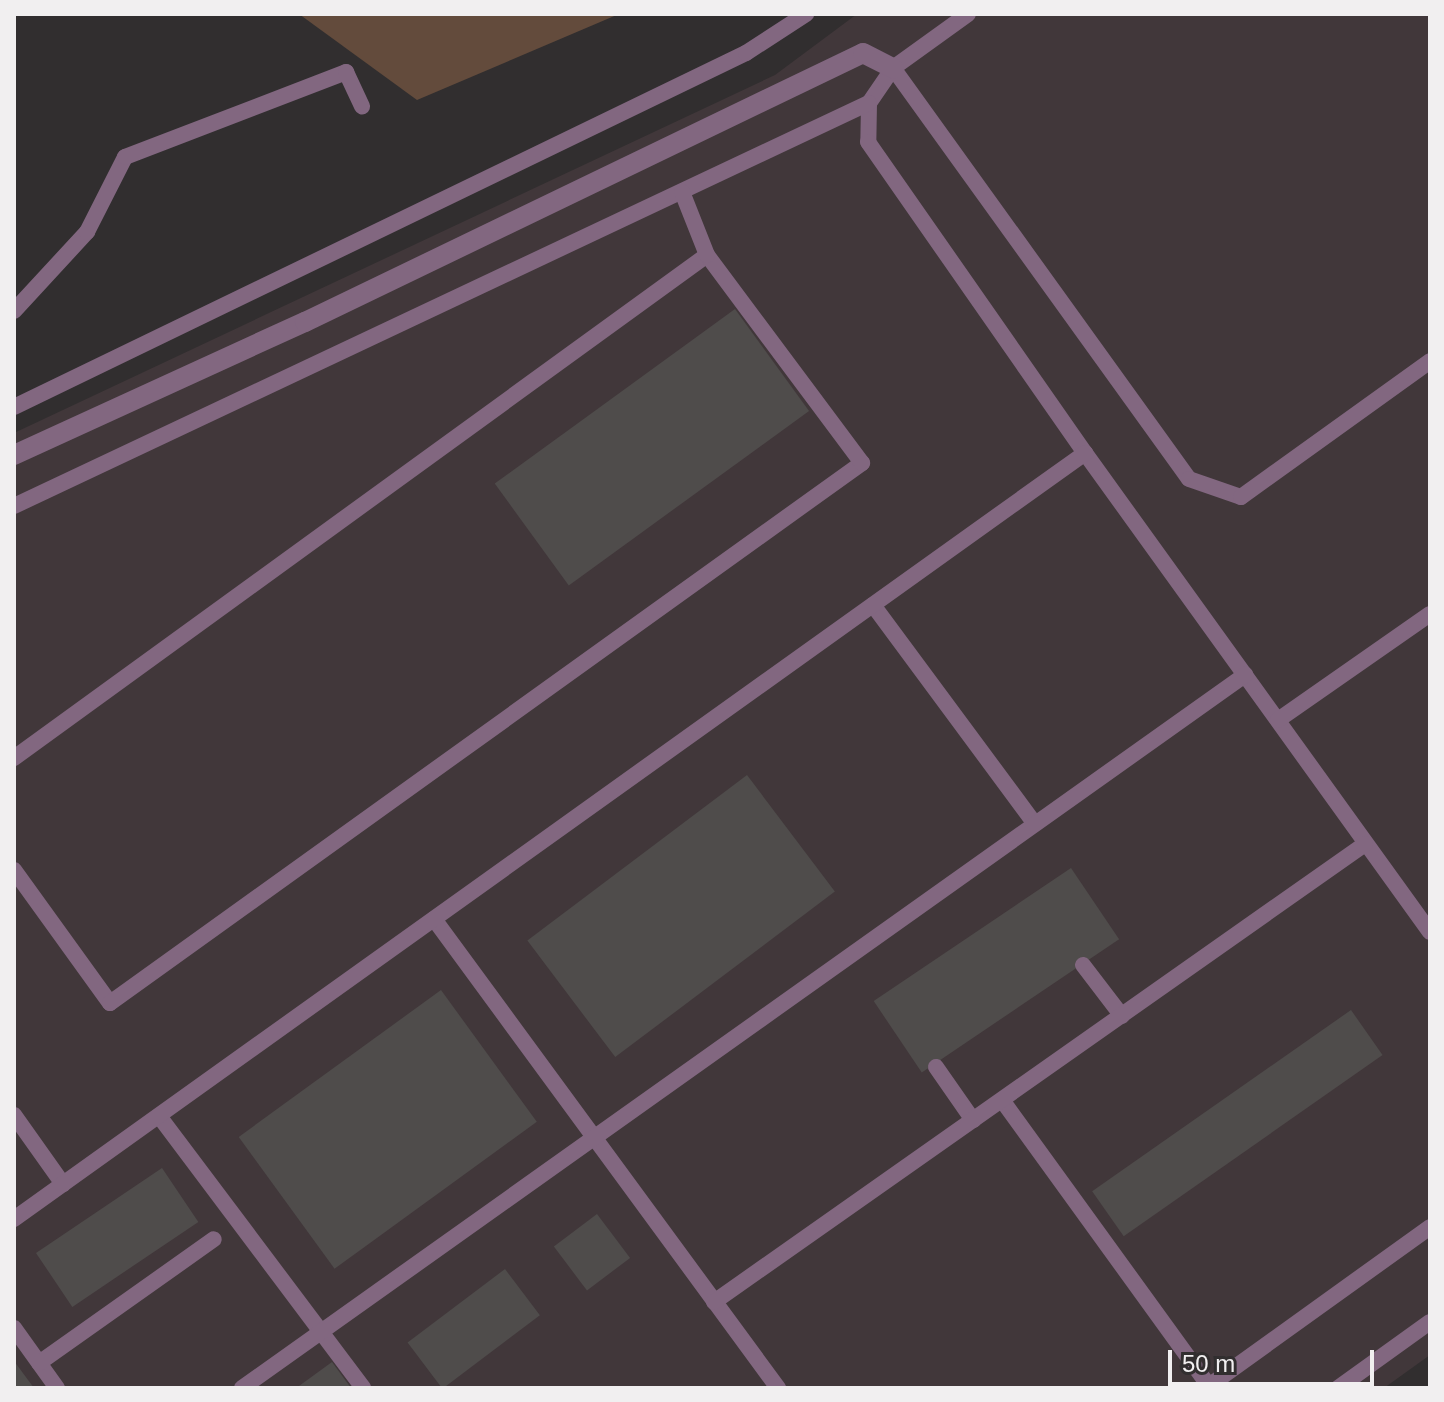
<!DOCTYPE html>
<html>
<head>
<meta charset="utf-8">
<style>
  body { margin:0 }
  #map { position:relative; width:1444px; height:1402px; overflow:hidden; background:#312e2f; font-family:Arial,sans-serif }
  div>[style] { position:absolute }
  .built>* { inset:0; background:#41373a }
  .green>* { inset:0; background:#634b3c }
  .building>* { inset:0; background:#4f4c4b; transform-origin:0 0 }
  .service>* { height:16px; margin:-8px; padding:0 8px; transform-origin:8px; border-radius:8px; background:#826780 }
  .minor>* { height:20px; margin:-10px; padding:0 10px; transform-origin:10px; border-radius:10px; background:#826780 }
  span { translate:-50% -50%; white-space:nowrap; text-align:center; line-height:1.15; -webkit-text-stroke:7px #312e2f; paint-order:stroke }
  .frame { position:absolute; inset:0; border:16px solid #f1eff0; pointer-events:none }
  .scale { position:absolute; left:1168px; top:1350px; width:206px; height:36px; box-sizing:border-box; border:4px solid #f1eff0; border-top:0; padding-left:10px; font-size:24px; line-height:28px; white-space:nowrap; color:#f1eff0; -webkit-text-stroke:6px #312e2f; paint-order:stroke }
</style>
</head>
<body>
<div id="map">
  <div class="built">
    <div style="clip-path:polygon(857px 14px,1430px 14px,1430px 1355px,1384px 1388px,14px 1388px,14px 433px,775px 75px)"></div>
  </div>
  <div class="green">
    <div style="clip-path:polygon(299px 14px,619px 14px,417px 100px)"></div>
  </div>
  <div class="building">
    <div style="left:735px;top:309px;width:126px;height:297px;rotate:54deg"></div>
    <div style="left:747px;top:775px;width:146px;height:275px;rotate:53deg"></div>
    <div style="left:1071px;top:868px;width:86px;height:238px;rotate:56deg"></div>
    <div style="left:441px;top:990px;width:163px;height:250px;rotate:54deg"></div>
    <div style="left:1351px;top:1010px;width:55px;height:316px;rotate:55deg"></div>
    <div style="left:162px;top:1168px;width:65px;height:152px;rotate:56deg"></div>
    <div style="left:597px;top:1214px;width:55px;height:54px;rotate:53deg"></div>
    <div style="left:505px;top:1269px;width:58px;height:122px;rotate:53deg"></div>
    <div style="clip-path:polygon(14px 1361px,34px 1388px,14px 1388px)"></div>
    <div style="clip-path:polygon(332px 1362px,351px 1388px,301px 1388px,299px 1386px)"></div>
  </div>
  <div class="service">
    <div style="left:968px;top:14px;width:92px;rotate:144.2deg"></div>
    <div style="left:893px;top:68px;width:42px;rotate:124.4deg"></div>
    <div style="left:869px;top:103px;width:39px;rotate:91deg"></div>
    <div style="left:868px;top:142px;width:379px;rotate:55.1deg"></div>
    <div style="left:1085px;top:453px;width:590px;rotate:54.24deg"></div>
    <div style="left:893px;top:68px;width:506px;rotate:54.24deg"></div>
    <div style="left:1189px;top:479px;width:55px;rotate:19.1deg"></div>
    <div style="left:1241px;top:497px;width:233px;rotate:-35.7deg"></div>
    <div style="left:14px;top:311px;width:108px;rotate:-47.3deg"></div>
    <div style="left:87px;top:232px;width:84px;rotate:-63.1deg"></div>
    <div style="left:125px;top:157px;width:237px;rotate:-21deg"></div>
    <div style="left:346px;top:72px;width:38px;rotate:65deg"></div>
    <div style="left:14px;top:407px;width:813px;rotate:-25.81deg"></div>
    <div style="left:746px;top:53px;width:72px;rotate:-33deg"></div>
    <div style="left:14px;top:506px;width:945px;rotate:-25.24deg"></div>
    <div style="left:873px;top:605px;width:272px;rotate:53.5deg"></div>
    <div style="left:1278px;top:720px;width:185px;rotate:-34.9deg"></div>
    <div style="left:14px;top:758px;width:856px;rotate:-35.97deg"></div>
    <div style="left:14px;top:870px;width:164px;rotate:54.2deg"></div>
    <div style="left:110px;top:1003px;width:926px;rotate:-35.68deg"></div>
    <div style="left:862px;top:463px;width:259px;rotate:-126.7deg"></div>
    <div style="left:707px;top:255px;width:68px;rotate:-111.6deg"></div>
    <div style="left:434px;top:919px;width:582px;rotate:53.74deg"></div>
    <div style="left:1083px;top:965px;width:64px;rotate:52.6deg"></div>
    <div style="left:936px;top:1067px;width:65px;rotate:55.1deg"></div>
    <div style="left:1002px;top:1100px;width:353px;rotate:54.1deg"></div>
    <div style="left:14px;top:1115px;width:85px;rotate:54.6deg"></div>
    <div style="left:159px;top:1116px;width:340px;rotate:53.1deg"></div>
    <div style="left:14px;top:1219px;width:1317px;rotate:-35.57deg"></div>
    <div style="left:714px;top:1302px;width:796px;rotate:-35.13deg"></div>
    <div style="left:14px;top:1328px;width:74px;rotate:54.4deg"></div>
    <div style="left:39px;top:1363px;width:214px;rotate:-35.3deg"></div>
    <div style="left:242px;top:1388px;width:1231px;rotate:-35.41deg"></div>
    <div style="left:1206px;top:1388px;width:276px;rotate:-35.7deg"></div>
    <div style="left:1338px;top:1388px;width:113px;rotate:-35.7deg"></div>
  </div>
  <div class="minor">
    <div style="left:14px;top:455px;width:320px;rotate:-24.6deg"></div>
    <div style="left:305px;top:322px;width:619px;rotate:-25.74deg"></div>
    <div style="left:863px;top:53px;width:34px;rotate:27deg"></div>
  </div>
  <div class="frame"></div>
  <div class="scale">50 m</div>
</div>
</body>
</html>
